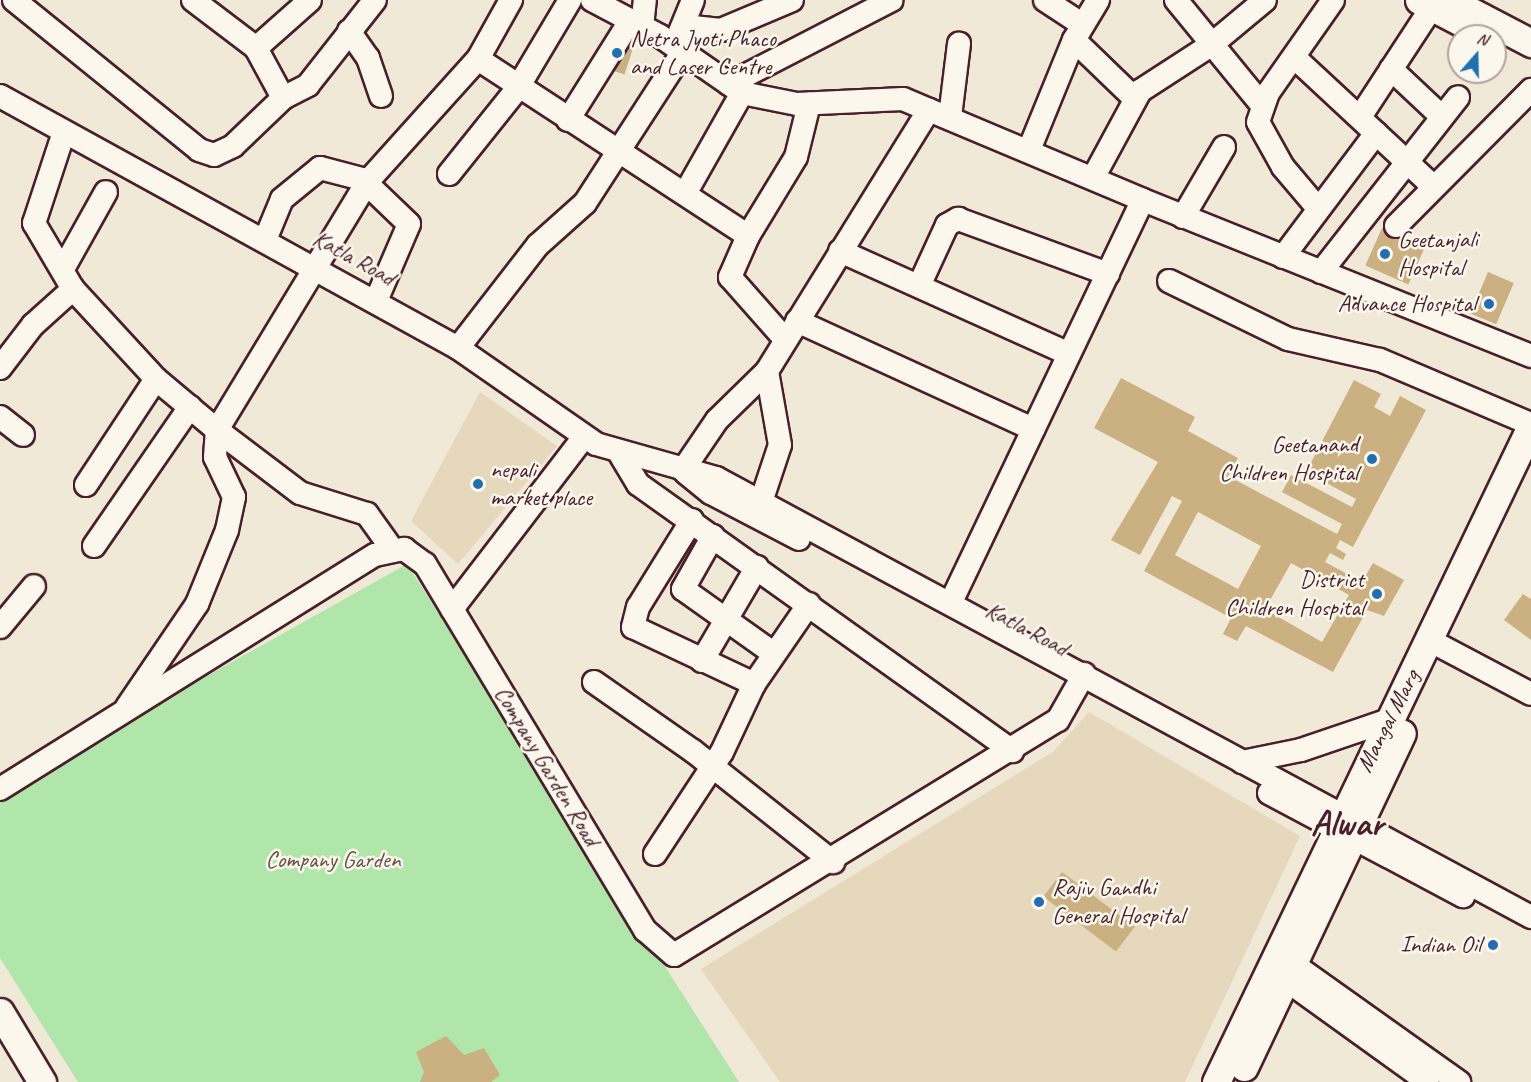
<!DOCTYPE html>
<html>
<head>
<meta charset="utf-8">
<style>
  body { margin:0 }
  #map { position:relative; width:1531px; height:1082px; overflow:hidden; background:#f1e9d7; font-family:Caveat,sans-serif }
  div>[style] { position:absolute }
  .built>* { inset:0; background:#e6d8bd }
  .green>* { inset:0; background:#b0e6a9 }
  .building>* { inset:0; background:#cbb181; transform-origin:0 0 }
  .roads { filter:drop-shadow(2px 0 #4a1f2b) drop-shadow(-2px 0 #4a1f2b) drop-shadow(0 2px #4a1f2b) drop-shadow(0 -2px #4a1f2b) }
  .minor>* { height:22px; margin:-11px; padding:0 11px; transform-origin:11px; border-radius:11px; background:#fbf7ec }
  .major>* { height:27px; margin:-13.5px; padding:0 13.5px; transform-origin:13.5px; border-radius:13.5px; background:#fbf7ec }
  .dots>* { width:16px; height:16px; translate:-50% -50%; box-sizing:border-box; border:3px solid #fbf7ec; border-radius:50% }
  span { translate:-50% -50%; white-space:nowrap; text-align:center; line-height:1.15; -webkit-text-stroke:5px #fbf7ec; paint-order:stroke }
  .poi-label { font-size:24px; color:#4a1f2b }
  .left { translate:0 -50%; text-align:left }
  .right { translate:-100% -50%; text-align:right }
  .street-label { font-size:24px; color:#4a1f2b }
  .park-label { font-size:24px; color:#64514a }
  .town-label { font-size:36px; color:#4a1f2b; font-weight:700 }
  .north { position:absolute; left:1447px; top:24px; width:60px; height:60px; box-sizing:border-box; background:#fbf7ec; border:2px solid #b4a19f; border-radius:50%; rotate:20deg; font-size:16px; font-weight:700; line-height:24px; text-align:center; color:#4a1f2b }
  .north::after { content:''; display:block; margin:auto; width:21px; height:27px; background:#1f6fb2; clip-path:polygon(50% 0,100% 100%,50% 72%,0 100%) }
</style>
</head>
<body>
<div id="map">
  <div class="built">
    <div style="clip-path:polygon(480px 392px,557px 446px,458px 564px,411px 521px)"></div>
    <div style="clip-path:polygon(1089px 712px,1300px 836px,1185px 1082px,780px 1082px,701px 969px,1054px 751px)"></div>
  </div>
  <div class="green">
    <div style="clip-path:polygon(407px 564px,739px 1082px,78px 1082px,0 958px,0 792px)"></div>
  </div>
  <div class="building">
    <div style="left:622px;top:40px;width:13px;height:32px;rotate:18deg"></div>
    <div style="left:1382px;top:228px;width:47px;height:41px;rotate:24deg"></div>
    <div style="left:1488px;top:272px;width:28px;height:45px;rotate:23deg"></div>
    <div style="clip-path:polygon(evenodd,1121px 378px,1195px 417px,1188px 431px,1238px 458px,1228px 476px,1337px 534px,1342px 524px,1282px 492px,1291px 475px,1352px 507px,1356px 499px,1306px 472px,1354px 380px,1381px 394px,1374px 407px,1390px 416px,1400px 396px,1426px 410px,1353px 547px,1340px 540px,1336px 548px,1346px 554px,1343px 560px,1330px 553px,1325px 562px,1362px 582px,1373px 563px,1404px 580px,1384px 616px,1367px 610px,1333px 672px,1246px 626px,1237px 641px,1223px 634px,1231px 618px,1144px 571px,1182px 501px,1172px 496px,1140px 555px,1111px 540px,1158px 462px,1094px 428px,1121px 378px,1198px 512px,1261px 546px,1238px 589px,1175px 555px,1198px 512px,1121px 378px,1291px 563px,1349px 595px,1322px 642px,1265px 609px,1291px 563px)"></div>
    <div style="clip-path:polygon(1523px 594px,1531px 599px,1531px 640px,1504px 620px)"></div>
    <div style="left:1062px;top:872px;width:91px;height:31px;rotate:37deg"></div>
    <div style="clip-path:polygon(446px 1036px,464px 1055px,484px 1048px,500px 1075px,491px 1082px,420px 1082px,424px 1072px,416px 1052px)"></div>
  </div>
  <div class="roads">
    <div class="minor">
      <div style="left:14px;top:0;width:238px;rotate:39deg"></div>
      <div style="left:199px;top:150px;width:16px;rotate:18deg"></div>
      <div style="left:214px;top:155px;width:21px;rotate:-25deg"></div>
      <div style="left:233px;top:146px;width:69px;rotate:-43.8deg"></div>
      <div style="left:283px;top:98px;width:28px;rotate:-27deg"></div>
      <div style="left:308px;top:85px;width:108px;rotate:-51.8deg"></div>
      <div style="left:193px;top:0;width:79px;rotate:37.3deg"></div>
      <div style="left:256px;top:48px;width:57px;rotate:61.6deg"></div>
      <div style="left:592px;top:0;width:77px;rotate:27.9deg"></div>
      <div style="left:660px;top:36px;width:100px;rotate:34.8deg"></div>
      <div style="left:742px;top:93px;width:56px;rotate:11.3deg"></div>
      <div style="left:797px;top:104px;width:106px;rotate:-2.7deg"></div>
      <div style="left:903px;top:99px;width:28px;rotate:23deg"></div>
      <div style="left:1045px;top:0;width:45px;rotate:33.3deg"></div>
      <div style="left:1176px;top:0;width:136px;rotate:50.7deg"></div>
      <div style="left:684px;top:26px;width:37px;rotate:6deg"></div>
      <div style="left:721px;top:30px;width:77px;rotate:-22.9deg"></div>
      <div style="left:642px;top:27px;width:27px;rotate:-84deg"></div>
      <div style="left:349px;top:31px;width:33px;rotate:55deg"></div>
      <div style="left:368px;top:58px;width:40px;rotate:71.1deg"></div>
      <div style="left:677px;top:39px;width:42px;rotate:-67.7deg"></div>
      <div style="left:1074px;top:40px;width:83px;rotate:44deg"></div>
      <div style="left:256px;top:48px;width:72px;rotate:-41.6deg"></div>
      <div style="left:1294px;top:57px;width:190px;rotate:42.9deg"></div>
      <div style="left:478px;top:59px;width:323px;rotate:33.2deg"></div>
      <div style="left:748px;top:236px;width:45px;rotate:113.7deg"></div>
      <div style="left:730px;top:277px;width:81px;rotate:48.5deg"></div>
      <div style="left:1391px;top:69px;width:69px;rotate:43.2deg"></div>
      <div style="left:729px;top:84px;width:183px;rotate:-27.3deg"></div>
      <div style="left:0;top:96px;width:523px;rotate:28.82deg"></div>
      <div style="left:458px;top:348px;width:168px;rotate:34.8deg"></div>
      <div style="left:596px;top:444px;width:125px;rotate:15.8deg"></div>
      <div style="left:716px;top:478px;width:926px;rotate:28.31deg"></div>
      <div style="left:950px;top:117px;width:74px;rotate:-83deg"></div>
      <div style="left:1360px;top:117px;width:131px;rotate:-56.8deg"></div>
      <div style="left:568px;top:120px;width:117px;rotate:-57.9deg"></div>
      <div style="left:64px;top:132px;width:96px;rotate:108.2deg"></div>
      <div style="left:34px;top:223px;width:77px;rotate:59.4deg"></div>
      <div style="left:73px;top:289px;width:122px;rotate:47.3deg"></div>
      <div style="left:156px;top:379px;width:80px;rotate:39.9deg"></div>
      <div style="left:217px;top:430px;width:104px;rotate:37.2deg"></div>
      <div style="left:300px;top:493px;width:70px;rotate:17.4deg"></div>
      <div style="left:367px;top:514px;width:43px;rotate:54.5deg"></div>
      <div style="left:1029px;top:150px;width:119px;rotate:-67.8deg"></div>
      <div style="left:1074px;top:40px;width:47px;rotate:-59deg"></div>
      <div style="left:449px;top:174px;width:109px;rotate:-51.3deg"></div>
      <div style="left:517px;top:89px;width:104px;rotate:-59.2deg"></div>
      <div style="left:1093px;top:178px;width:99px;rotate:-61.6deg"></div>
      <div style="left:1140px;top:91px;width:85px;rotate:-32.9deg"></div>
      <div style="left:1211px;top:45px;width:70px;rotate:-39.8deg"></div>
      <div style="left:686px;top:192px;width:114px;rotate:-60.5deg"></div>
      <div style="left:1316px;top:206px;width:51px;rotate:-130.2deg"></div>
      <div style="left:1283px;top:167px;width:51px;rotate:-119.1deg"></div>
      <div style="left:1258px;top:122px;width:31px;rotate:-71deg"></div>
      <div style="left:1268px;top:93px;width:113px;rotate:-55deg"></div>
      <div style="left:1183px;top:217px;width:81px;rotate:-59.6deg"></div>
      <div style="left:1396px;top:226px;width:192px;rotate:-45.2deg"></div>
      <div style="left:748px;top:236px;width:92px;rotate:-58.7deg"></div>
      <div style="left:796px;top:157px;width:55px;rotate:-76.2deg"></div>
      <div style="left:265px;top:240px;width:44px;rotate:-67.5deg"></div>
      <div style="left:282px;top:199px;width:49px;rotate:-39.2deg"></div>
      <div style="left:320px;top:168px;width:43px;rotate:14.7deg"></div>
      <div style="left:362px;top:179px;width:65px;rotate:43.8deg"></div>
      <div style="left:409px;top:224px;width:84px;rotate:113.2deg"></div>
      <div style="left:840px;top:251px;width:251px;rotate:24.2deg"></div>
      <div style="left:1283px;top:257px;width:155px;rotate:-53.1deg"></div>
      <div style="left:63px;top:269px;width:88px;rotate:-60.8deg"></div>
      <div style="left:1321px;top:272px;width:222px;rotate:-51.9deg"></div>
      <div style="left:1169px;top:281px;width:132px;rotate:26deg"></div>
      <div style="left:1288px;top:339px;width:94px;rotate:12.9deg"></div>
      <div style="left:1380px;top:360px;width:164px;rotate:23deg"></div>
      <div style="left:919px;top:286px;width:67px;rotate:-65.3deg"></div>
      <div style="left:947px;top:225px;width:13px;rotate:-29deg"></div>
      <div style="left:958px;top:219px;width:160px;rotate:20.1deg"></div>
      <div style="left:797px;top:321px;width:260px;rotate:24.6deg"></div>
      <div style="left:458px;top:348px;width:130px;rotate:-52.2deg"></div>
      <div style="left:538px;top:245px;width:63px;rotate:-41.8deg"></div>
      <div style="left:585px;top:203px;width:179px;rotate:-57.1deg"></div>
      <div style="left:0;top:368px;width:54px;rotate:-52.5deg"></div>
      <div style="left:33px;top:325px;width:54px;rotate:-42deg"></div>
      <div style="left:0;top:417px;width:29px;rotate:38deg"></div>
      <div style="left:620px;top:454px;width:35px;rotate:59deg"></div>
      <div style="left:638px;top:484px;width:460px;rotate:35.5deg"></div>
      <div style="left:683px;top:470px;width:60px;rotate:-55.8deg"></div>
      <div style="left:717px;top:420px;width:70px;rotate:-44.4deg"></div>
      <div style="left:686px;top:473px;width:32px;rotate:39deg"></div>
      <div style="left:711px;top:493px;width:99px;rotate:27.6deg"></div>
      <div style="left:86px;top:485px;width:127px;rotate:-56.6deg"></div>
      <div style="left:761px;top:502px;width:60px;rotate:-71.6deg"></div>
      <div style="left:780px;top:445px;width:75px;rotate:-100deg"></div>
      <div style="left:767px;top:371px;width:307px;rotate:-58.2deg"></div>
      <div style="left:929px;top:110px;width:232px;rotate:22.8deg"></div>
      <div style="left:692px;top:520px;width:102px;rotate:121.8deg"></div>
      <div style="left:638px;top:607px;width:21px;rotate:104deg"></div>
      <div style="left:633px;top:627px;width:134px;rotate:25.2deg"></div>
      <div style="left:713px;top:536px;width:61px;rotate:119.5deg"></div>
      <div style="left:683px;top:589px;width:110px;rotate:35.4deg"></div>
      <div style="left:94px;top:546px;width:169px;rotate:-55.4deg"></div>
      <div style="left:951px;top:602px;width:445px;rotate:-64.5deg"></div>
      <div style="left:1143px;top:200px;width:418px;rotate:21.9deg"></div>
      <div style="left:452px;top:609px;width:217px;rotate:-52.5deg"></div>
      <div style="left:0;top:627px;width:53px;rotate:-50.3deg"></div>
      <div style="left:1429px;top:640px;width:115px;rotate:27.9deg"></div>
      <div style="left:702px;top:661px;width:109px;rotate:-59.7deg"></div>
      <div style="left:594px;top:682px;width:121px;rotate:34.9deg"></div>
      <div style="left:693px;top:751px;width:179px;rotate:38.4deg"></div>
      <div style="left:127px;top:707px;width:125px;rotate:-55.8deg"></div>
      <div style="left:197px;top:604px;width:80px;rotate:-67.9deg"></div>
      <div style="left:227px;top:530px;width:34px;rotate:-78deg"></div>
      <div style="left:234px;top:497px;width:44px;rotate:-115.4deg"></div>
      <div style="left:215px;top:457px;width:27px;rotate:-86deg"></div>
      <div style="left:217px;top:430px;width:291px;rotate:-58.8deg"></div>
      <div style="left:368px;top:181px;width:164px;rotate:-48deg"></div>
      <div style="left:478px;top:59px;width:68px;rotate:-60.8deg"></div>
      <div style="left:1242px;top:762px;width:60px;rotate:-11.5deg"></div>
      <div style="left:1301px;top:750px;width:93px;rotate:-18.8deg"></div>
      <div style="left:0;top:789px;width:442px;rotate:-32deg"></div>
      <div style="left:375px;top:555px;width:30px;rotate:-12deg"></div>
      <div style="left:404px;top:549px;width:26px;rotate:36deg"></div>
      <div style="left:425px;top:564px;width:427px;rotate:59deg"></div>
      <div style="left:645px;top:930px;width:38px;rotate:41deg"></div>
      <div style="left:674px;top:955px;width:450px;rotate:-31.5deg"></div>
      <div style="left:1058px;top:720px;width:53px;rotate:-60.5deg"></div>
      <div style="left:1269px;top:793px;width:220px;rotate:28deg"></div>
      <div style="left:655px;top:854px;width:122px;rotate:-56.7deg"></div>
      <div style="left:722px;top:752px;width:75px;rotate:-64.8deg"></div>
      <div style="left:754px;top:684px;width:97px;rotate:-55.5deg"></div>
      <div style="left:1293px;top:964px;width:204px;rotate:35.4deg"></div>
      <div style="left:1285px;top:979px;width:176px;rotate:35.8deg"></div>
    </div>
    <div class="major">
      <div style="left:1419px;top:0;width:50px;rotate:27.6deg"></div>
      <div style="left:1449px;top:0;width:93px;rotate:27.7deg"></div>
      <div style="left:0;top:1012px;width:82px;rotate:59deg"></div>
      <div style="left:1244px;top:1067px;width:369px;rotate:-64.7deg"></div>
      <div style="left:1216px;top:1082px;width:728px;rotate:-64.35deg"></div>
    </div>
  </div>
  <div class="dots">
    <div style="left:617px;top:53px;background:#1f6fb2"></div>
    <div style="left:1385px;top:254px;background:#1f6fb2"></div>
    <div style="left:1489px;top:304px;background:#1f6fb2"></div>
    <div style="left:1372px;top:459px;background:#1f6fb2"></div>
    <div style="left:478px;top:484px;background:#1f6fb2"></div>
    <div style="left:1377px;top:594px;background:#1f6fb2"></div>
    <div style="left:1039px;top:902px;background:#1f6fb2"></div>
    <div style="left:1493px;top:945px;background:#1f6fb2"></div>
  </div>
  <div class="poi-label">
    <span class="left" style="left:630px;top:53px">Netra Jyoti Phaco<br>and Laser Centre</span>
    <span class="left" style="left:1398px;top:254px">Geetanjali<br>Hospital</span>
    <span class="right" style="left:1476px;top:304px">Advance Hospital</span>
    <span class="right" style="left:1358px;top:459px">Geetanand<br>Children Hospital</span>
    <span class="left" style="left:490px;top:484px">nepali<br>market place</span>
    <span class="right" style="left:1364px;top:594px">District<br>Children Hospital</span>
    <span class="left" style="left:1052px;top:902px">Rajiv Gandhi<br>General Hospital</span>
    <span class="right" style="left:1481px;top:945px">Indian Oil</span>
  </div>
  <div class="street-label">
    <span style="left:354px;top:258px;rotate:29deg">Katla Road</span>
    <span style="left:1027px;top:629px;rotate:28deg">Katla Road</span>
    <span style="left:1388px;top:721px;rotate:-63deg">Mangal Marg</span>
    <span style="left:547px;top:766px;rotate:59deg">Company Garden Road</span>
  </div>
  <div class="park-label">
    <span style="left:333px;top:860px">Company Garden</span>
  </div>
  <div class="town-label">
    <span style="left:1347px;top:824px">Alwar</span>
  </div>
  <div class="north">N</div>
</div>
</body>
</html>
